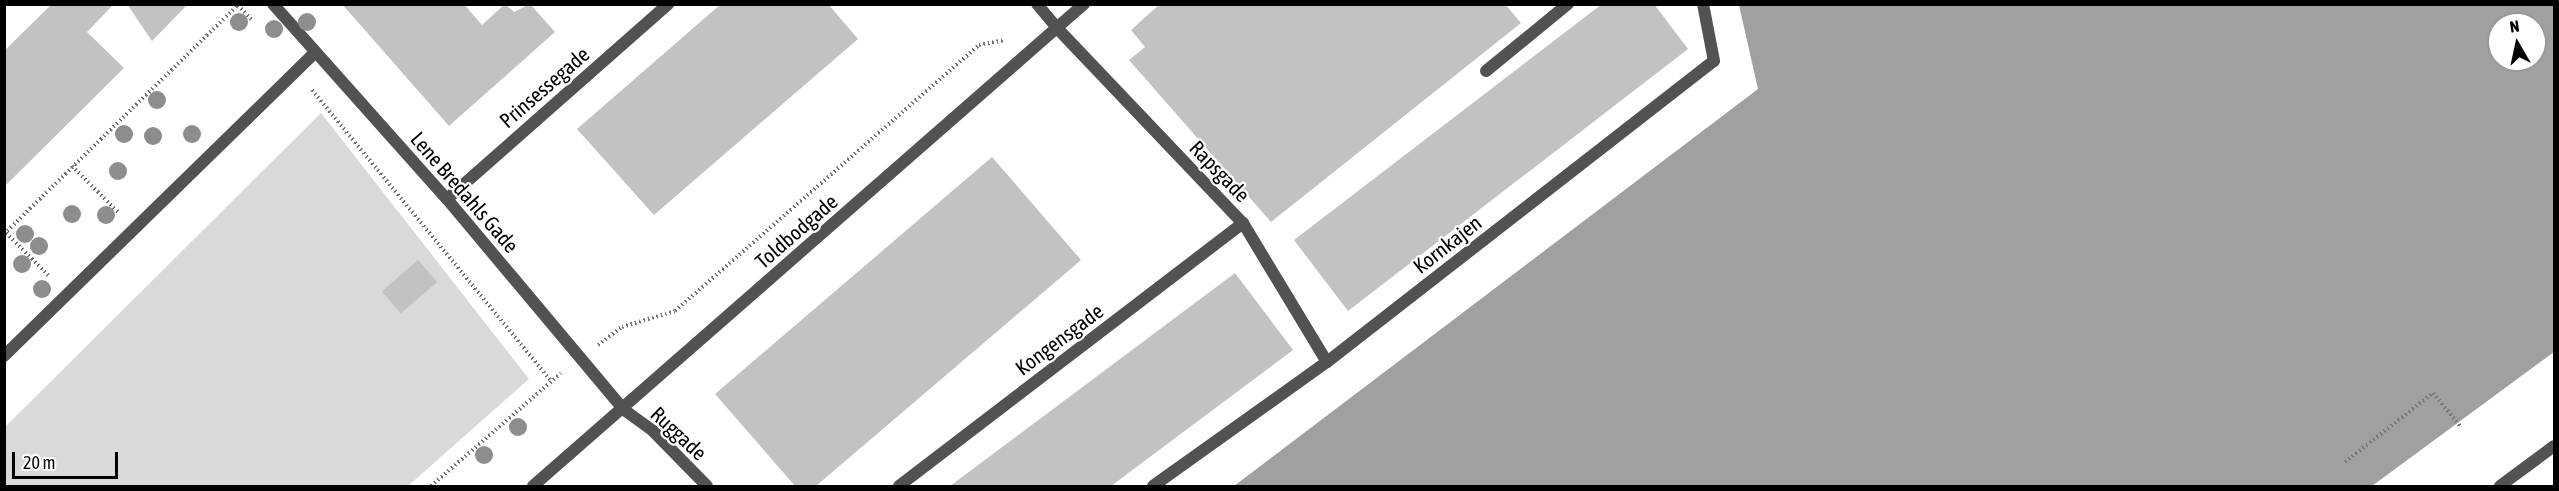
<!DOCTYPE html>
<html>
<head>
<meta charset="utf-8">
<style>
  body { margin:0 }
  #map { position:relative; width:2559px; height:491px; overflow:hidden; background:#fff; font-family:"Asap Condensed",sans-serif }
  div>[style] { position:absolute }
  .green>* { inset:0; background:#d9d9d9 }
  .water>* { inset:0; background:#a0a0a0 }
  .building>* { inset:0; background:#c2c2c2; transform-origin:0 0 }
  .path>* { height:4px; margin-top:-2px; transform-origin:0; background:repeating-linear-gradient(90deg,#747474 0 1.5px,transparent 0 4.5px) }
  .service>* { height:12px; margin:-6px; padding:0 6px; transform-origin:6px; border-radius:6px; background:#525252 }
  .minor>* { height:12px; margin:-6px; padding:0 6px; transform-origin:6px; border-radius:6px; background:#525252 }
  .tertiary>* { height:12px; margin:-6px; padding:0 6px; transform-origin:6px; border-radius:6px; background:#525252 }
  .trees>* { width:18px; height:18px; margin:-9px; border-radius:50%; background:#8d8d8d }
  span { translate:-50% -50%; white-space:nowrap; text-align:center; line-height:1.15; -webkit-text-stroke:4.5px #fff; paint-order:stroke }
  .street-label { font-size:21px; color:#000 }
  .frame { position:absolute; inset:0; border:6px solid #000; pointer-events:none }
  .north { position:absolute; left:2487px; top:12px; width:60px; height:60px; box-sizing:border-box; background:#fff; border:2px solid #999; border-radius:50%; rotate:351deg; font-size:16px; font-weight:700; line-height:24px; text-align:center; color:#000 }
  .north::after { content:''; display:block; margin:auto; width:21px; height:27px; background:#000; clip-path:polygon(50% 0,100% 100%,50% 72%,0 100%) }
  .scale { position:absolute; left:12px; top:452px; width:106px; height:27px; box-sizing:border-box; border:3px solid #000; border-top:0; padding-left:8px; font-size:18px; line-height:21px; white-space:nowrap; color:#000; -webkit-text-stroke:4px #fff; paint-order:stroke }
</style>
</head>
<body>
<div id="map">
  <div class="green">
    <div style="clip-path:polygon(321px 113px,529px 379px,408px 486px,5px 486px,5px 427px)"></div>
  </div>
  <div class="water">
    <div style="clip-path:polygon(evenodd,1739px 5px,2554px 5px,2554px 352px,2372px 486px,1234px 486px,1758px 89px,1739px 5px,2499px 24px,2535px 24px,2535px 60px,2499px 60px,2499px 24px)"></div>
  </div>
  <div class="building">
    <div style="clip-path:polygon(66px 4px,114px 4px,87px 32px,124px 68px,4px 187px,4px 51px,51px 5px)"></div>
    <div style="clip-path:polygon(127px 4px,188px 4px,152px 41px)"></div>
    <div style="clip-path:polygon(342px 4px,464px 4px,482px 25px,505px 4px,514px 12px,530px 4px,555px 32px,449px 126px)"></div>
    <div style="clip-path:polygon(721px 4px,828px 4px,858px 39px,654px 215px,577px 129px)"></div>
    <div style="clip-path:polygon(1160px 4px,1505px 4px,1521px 23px,1271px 222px,1129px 60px,1145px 47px,1131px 30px)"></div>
    <div style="clip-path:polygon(1602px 4px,1654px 4px,1688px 49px,1348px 311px,1294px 240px)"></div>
    <div style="clip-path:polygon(992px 157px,1081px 260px,816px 486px,795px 486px,715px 394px)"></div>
    <div style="left:418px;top:260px;width:29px;height:48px;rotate:49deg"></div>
    <div style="clip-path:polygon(1235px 273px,1293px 350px,1111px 486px,950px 486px)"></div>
  </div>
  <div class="path">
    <div style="left:238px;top:5px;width:21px;rotate:47deg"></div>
    <div style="left:312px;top:90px;width:377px;rotate:50.6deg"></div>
    <div style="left:72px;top:166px;width:66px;rotate:45deg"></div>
    <div style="left:6px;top:233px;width:62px;rotate:45deg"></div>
    <div style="left:4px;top:234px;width:329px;rotate:-44.4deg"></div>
    <div style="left:598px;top:345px;width:30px;rotate:-37deg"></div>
    <div style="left:622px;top:327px;width:55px;rotate:-16.8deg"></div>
    <div style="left:675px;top:311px;width:404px;rotate:-41.2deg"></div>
    <div style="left:979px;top:45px;width:25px;rotate:-11deg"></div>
    <div style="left:2345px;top:462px;width:112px;rotate:-38.1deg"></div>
    <div style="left:2433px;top:393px;width:44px;rotate:50.5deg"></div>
    <div style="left:431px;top:486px;width:172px;rotate:-41deg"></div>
  </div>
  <div class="service">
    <div style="left:1057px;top:28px;width:269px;rotate:46.4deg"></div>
    <div style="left:1243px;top:223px;width:162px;rotate:58.9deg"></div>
    <div style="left:1486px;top:71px;width:106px;rotate:-39.3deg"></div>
    <div style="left:4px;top:356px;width:434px;rotate:-44.3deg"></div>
    <div style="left:623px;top:409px;width:37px;rotate:36deg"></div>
    <div style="left:653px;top:431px;width:77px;rotate:45.5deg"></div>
    <div style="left:899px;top:486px;width:433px;rotate:-37.4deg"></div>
    <div style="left:1153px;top:486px;width:214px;rotate:-35.5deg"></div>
    <div style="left:1327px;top:362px;width:490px;rotate:-37.9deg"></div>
    <div style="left:1714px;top:61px;width:58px;rotate:-100.9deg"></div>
  </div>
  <div class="minor">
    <div style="left:273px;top:4px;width:261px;rotate:48.3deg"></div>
    <div style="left:447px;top:199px;width:274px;rotate:50deg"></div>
    <div style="left:1037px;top:4px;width:31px;rotate:50deg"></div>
    <div style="left:447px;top:199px;width:295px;rotate:-41.4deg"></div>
    <div style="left:2500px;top:486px;width:67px;rotate:-36.5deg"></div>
  </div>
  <div class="tertiary">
    <div style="left:533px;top:486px;width:732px;rotate:-41.18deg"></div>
  </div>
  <div class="trees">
    <div style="left:239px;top:22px"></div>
    <div style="left:307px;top:22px"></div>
    <div style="left:274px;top:29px"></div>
    <div style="left:157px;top:100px"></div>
    <div style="left:124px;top:134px"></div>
    <div style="left:192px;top:134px"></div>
    <div style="left:153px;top:136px"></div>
    <div style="left:118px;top:171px"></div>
    <div style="left:72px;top:214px"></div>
    <div style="left:106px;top:215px"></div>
    <div style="left:25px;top:234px"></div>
    <div style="left:39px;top:246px"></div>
    <div style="left:22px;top:264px"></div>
    <div style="left:42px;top:289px"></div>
    <div style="left:518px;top:427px"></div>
    <div style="left:484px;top:455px"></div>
  </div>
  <div class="street-label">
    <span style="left:544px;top:87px;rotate:-41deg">Prinsessegade</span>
    <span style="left:1220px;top:171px;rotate:46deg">Rapsgade</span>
    <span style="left:465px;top:192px;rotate:49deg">Lene Bredahls Gade</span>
    <span style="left:796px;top:231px;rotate:-41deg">Toldbodgade</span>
    <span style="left:1447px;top:244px;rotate:-38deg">Kornkajen</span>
    <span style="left:1059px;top:339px;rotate:-37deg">Kongensgade</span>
    <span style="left:679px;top:433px;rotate:43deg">Ruggade</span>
  </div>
  <div class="frame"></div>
  <div class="north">N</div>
  <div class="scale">20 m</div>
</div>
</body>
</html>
